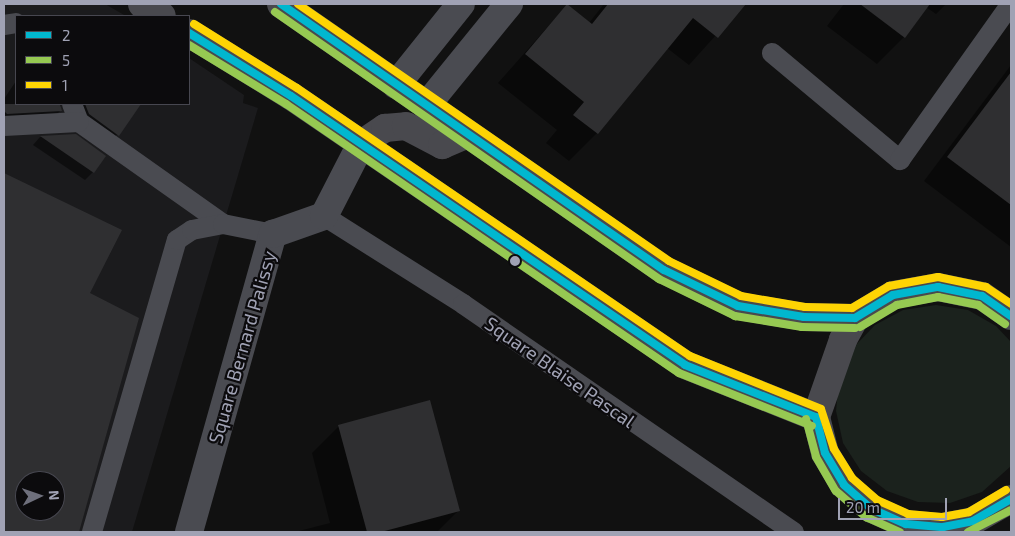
<!DOCTYPE html>
<html>
<head>
<meta charset="utf-8">
<style>
  body { margin:0 }
  #map { position:relative; width:1015px; height:536px; overflow:hidden; background:#111; font-family:"Exo 2",sans-serif }
  div>[style] { position:absolute }
  .built>* { inset:0; background:#1b1b1d }
  .green>* { inset:0; background:#1b221d }
  .shadow>* { inset:0; background:#0007 }
  .building>* { inset:0; background:#2f2f31 }
  .lane>* { height:20px; margin:-10px; padding:0 10px; transform-origin:10px; border-radius:10px; background:#4a4b51 }
  .street>* { height:28px; margin:-14px; padding:0 14px; transform-origin:14px; border-radius:14px; background:#4a4b51 }
  .secondary>* { height:28px; margin:-14px; padding:0 14px; transform-origin:14px; border-radius:14px; background:#49494e }
  .bus-1>* { height:8px; margin:-4px; padding:0 4px; transform-origin:4px; border-radius:4px; background:#01b7cf }
  .bus-2>* { height:8px; margin:-4px; padding:0 4px; transform-origin:4px; border-radius:4px; background:#96c952 }
  .bus-3>* { height:8px; margin:-4px; padding:0 4px; transform-origin:4px; border-radius:4px; background:#fed403 }
  .dots>* { width:14px; height:14px; translate:-50% -50%; box-sizing:border-box; border:2px solid #0c0b0d; border-radius:50% }
  span { translate:-50% -50%; white-space:nowrap; text-align:center; line-height:1.15; -webkit-text-stroke:4.5px #0c0b0d; paint-order:stroke }
  .street-label { font-size:19px; color:#a0a2b4 }
  .frame { position:absolute; inset:0; border:5px solid #a0a2b4; pointer-events:none }
  .legend { position:absolute; left:15px; top:15px; width:175px; height:90px; box-sizing:border-box; background:#0c0b0d; border:1px solid #474750; margin:0; padding:6px 9px; list-style:none; font-size:15px; color:#a0a2b4 }
  .legend li { display:flex; align-items:center; gap:10px; height:25px }
  .legend b { width:25px; border:1px solid #474750 }
  .north { position:absolute; left:15px; top:471px; width:50px; height:50px; box-sizing:border-box; background:#0c0b0d; border:1px solid #474750; border-radius:50%; rotate:87deg; font-size:14px; font-weight:700; line-height:20px; text-align:center; color:#a0a2b4 }
  .north::after { content:''; display:block; margin:auto; width:18px; height:22px; background:#6e6f7b; clip-path:polygon(50% 0,100% 100%,50% 72%,0 100%) }
  .scale { position:absolute; left:838px; top:498px; width:109px; height:22px; box-sizing:border-box; border:2px solid #a0a2b4; border-top:0; padding-left:6px; font-size:15px; line-height:18px; white-space:nowrap; color:#a0a2b4; -webkit-text-stroke:4px #0c0b0d; paint-order:stroke }
</style>
</head>
<body>
<div id="map">
  <div class="built">
    <div style="clip-path:polygon(evenodd,4px 4px,105px 4px,126px 16px,16px 16px,16px 104px,189px 104px,189px 58px,244px 95px,243px 103px,258px 108px,132px 532px,4px 532px,4px 4px,25px 481px,55px 481px,55px 511px,25px 511px,25px 481px)"></div>
  </div>
  <div class="green">
    <div style="clip-path:polygon(936px 305px,968px 310px,996px 326px,1011px 342px,1011px 466px,982px 492px,950px 503px,918px 502px,887px 491px,861px 471px,843px 443px,836px 411px,839px 379px,852px 349px,875px 325px,903px 310px)"></div>
  </div>
  <div class="shadow">
    <div style="clip-path:polygon(604px 4px,744px 4px,689px 65px,667px 48px,597px 133px,569px 161px,546px 143px,557px 130px,498px 83px,567px 5px,589px 23px)"></div>
    <div style="clip-path:polygon(844px 4px,946px 4px,936px 14px,926px 7px,904px 37px,877px 64px,827px 26px)"></div>
    <div style="clip-path:polygon(1011px 65px,1011px 247px,924px 181px)"></div>
    <div style="clip-path:polygon(16px 81px,16px 104px,61px 104px,61px 110px,52px 119px,4px 121px,4px 99px)"></div>
    <div style="clip-path:polygon(70px 104px,118px 104px,133px 114px,110px 143px)"></div>
    <div style="clip-path:polygon(75px 135px,93px 172px,85px 180px,33px 145px,40px 137px)"></div>
    <div style="clip-path:polygon(evenodd,4px 174px,120px 230px,88px 294px,138px 318px,77px 532px,4px 532px,4px 174px,25px 481px,55px 481px,55px 511px,25px 511px,25px 481px)"></div>
    <div style="clip-path:polygon(339px 426px,458px 511px,437px 532px,295px 532px,330px 523px,312px 453px)"></div>
  </div>
  <div class="building">
    <div style="clip-path:polygon(567px 4px,592px 24px,608px 4px,746px 4px,718px 38px,693px 18px,598px 134px,573px 115px,584px 102px,525px 54px)"></div>
    <div style="clip-path:polygon(860px 4px,930px 4px,905px 38px)"></div>
    <div style="clip-path:polygon(1011px 72px,1011px 205px,947px 157px)"></div>
    <div style="clip-path:polygon(4px 104px,60px 104px,62px 111px,7px 114px,4px 111px)"></div>
    <div style="clip-path:polygon(85px 104px,141px 104px,119px 136px,89px 114px)"></div>
    <div style="clip-path:polygon(76px 134px,106px 156px,94px 173px,40px 136px)"></div>
    <div style="clip-path:polygon(evenodd,4px 173px,122px 230px,90px 293px,139px 318px,79px 532px,4px 532px,4px 173px,25px 481px,55px 481px,55px 511px,25px 511px,25px 481px)"></div>
    <div style="clip-path:polygon(430px 400px,460px 511px,381px 532px,367px 532px,338px 425px)"></div>
  </div>
  <div class="lane">
    <div style="left:4px;top:25px;width:12px;rotate:-9deg"></div>
    <div style="left:772px;top:53px;width:167px;rotate:39.9deg"></div>
    <div style="left:900px;top:160px;width:191px;rotate:-54.6deg"></div>
    <div style="left:72px;top:104px;width:19px;rotate:69deg"></div>
    <div style="left:79px;top:122px;width:176px;rotate:35.3deg"></div>
    <div style="left:4px;top:126px;width:75px;rotate:-3.1deg"></div>
    <div style="left:324px;top:216px;width:165px;rotate:32.3deg"></div>
    <div style="left:463px;top:304px;width:402px;rotate:34.6deg"></div>
    <div style="left:92px;top:532px;width:304px;rotate:-73.8deg"></div>
    <div style="left:177px;top:240px;width:18px;rotate:-34deg"></div>
    <div style="left:192px;top:230px;width:32px;rotate:-11deg"></div>
    <div style="left:223px;top:224px;width:51px;rotate:11.3deg"></div>
  </div>
  <div class="street">
    <div style="left:396px;top:85px;width:104px;rotate:-51.3deg"></div>
    <div style="left:426px;top:106px;width:132px;rotate:-50.9deg"></div>
    <div style="left:189px;top:532px;width:310px;rotate:-74.3deg"></div>
    <div style="left:273px;top:234px;width:54px;rotate:-19.4deg"></div>
    <div style="left:324px;top:216px;width:81px;rotate:-62.8deg"></div>
  </div>
  <div class="secondary">
    <div style="left:142px;top:4px;width:23px;rotate:31deg"></div>
    <div style="left:281px;top:4px;width:466px;rotate:34.8deg"></div>
    <div style="left:664px;top:270px;width:82px;rotate:25.9deg"></div>
    <div style="left:738px;top:306px;width:67px;rotate:9.5deg"></div>
    <div style="left:804px;top:317px;width:51px;rotate:1.1deg"></div>
    <div style="left:189px;top:33px;width:120px;rotate:31.7deg"></div>
    <div style="left:291px;top:96px;width:477px;rotate:34.3deg"></div>
    <div style="left:685px;top:365px;width:141px;rotate:21.7deg"></div>
    <div style="left:361px;top:144px;width:29px;rotate:-34deg"></div>
    <div style="left:385px;top:128px;width:21px;rotate:-5deg"></div>
    <div style="left:406px;top:126px;width:41px;rotate:27.8deg"></div>
    <div style="left:442px;top:145px;width:26px;rotate:-23deg"></div>
    <div style="left:1011px;top:316px;width:35px;rotate:-145deg"></div>
    <div style="left:982px;top:296px;width:45px;rotate:-168.4deg"></div>
    <div style="left:938px;top:287px;width:46px;rotate:169.9deg"></div>
    <div style="left:893px;top:295px;width:44px;rotate:148.8deg"></div>
    <div style="left:855px;top:318px;width:25px;rotate:119deg"></div>
    <div style="left:843px;top:340px;width:82px;rotate:109.3deg"></div>
    <div style="left:816px;top:417px;width:37px;rotate:76deg"></div>
    <div style="left:825px;top:453px;width:37px;rotate:59deg"></div>
    <div style="left:844px;top:485px;width:37px;rotate:41deg"></div>
    <div style="left:872px;top:509px;width:37px;rotate:24deg"></div>
    <div style="left:906px;top:524px;width:37px;rotate:5deg"></div>
    <div style="left:943px;top:527px;width:31px;rotate:-11deg"></div>
    <div style="left:973px;top:521px;width:44px;rotate:-30.1deg"></div>
  </div>
  <div class="bus-1">
    <div style="left:281px;top:4px;width:466px;rotate:34.8deg"></div>
    <div style="left:664px;top:270px;width:82px;rotate:25.9deg"></div>
    <div style="left:738px;top:306px;width:67px;rotate:9.5deg"></div>
    <div style="left:804px;top:317px;width:51px;rotate:1.1deg"></div>
    <div style="left:189px;top:33px;width:120px;rotate:31.7deg"></div>
    <div style="left:291px;top:96px;width:477px;rotate:34.3deg"></div>
    <div style="left:685px;top:365px;width:141px;rotate:21.7deg"></div>
    <div style="left:855px;top:318px;width:44px;rotate:-31.2deg"></div>
    <div style="left:893px;top:295px;width:46px;rotate:-10.1deg"></div>
    <div style="left:938px;top:287px;width:45px;rotate:11.6deg"></div>
    <div style="left:982px;top:296px;width:35px;rotate:35deg"></div>
    <div style="left:816px;top:417px;width:37px;rotate:76deg"></div>
    <div style="left:825px;top:453px;width:37px;rotate:59deg"></div>
    <div style="left:844px;top:485px;width:37px;rotate:41deg"></div>
    <div style="left:872px;top:509px;width:37px;rotate:24deg"></div>
    <div style="left:906px;top:524px;width:37px;rotate:5deg"></div>
    <div style="left:943px;top:527px;width:31px;rotate:-11deg"></div>
    <div style="left:973px;top:521px;width:44px;rotate:-30.1deg"></div>
  </div>
  <div class="bus-2">
    <div style="left:275px;top:12px;width:468px;rotate:34.8deg"></div>
    <div style="left:659px;top:279px;width:85px;rotate:26deg"></div>
    <div style="left:735px;top:316px;width:68px;rotate:9.3deg"></div>
    <div style="left:802px;top:327px;width:53px;rotate:1.1deg"></div>
    <div style="left:189px;top:45px;width:114px;rotate:31.3deg"></div>
    <div style="left:286px;top:104px;width:476px;rotate:34.4deg"></div>
    <div style="left:679px;top:373px;width:143px;rotate:21.7deg"></div>
    <div style="left:860px;top:327px;width:43px;rotate:-30.7deg"></div>
    <div style="left:897px;top:305px;width:42px;rotate:-11deg"></div>
    <div style="left:938px;top:297px;width:41px;rotate:11.3deg"></div>
    <div style="left:978px;top:305px;width:33px;rotate:35deg"></div>
    <div style="left:806px;top:419px;width:39px;rotate:75deg"></div>
    <div style="left:816px;top:457px;width:39px;rotate:60deg"></div>
    <div style="left:836px;top:491px;width:40px;rotate:41deg"></div>
    <div style="left:866px;top:517px;width:37px;rotate:24deg"></div>
    <div style="left:968px;top:532px;width:48px;rotate:-27.1deg"></div>
  </div>
  <div class="bus-3">
    <div style="left:298px;top:4px;width:451px;rotate:34.7deg"></div>
    <div style="left:669px;top:261px;width:80px;rotate:25.9deg"></div>
    <div style="left:741px;top:296px;width:65px;rotate:9.8deg"></div>
    <div style="left:805px;top:307px;width:47px;rotate:1.2deg"></div>
    <div style="left:852px;top:308px;width:43px;rotate:-30.7deg"></div>
    <div style="left:889px;top:286px;width:50px;rotate:-10.4deg"></div>
    <div style="left:938px;top:277px;width:49px;rotate:11.8deg"></div>
    <div style="left:986px;top:287px;width:30px;rotate:34deg"></div>
    <div style="left:194px;top:24px;width:121px;rotate:31.9deg"></div>
    <div style="left:297px;top:88px;width:476px;rotate:34.3deg"></div>
    <div style="left:690px;top:356px;width:141px;rotate:22deg"></div>
    <div style="left:821px;top:409px;width:42px;rotate:72deg"></div>
    <div style="left:834px;top:449px;width:34px;rotate:58deg"></div>
    <div style="left:852px;top:478px;width:33px;rotate:41deg"></div>
    <div style="left:877px;top:500px;width:34px;rotate:24deg"></div>
    <div style="left:908px;top:514px;width:34px;rotate:5deg"></div>
    <div style="left:942px;top:517px;width:27px;rotate:-10deg"></div>
    <div style="left:969px;top:512px;width:43px;rotate:-30.7deg"></div>
  </div>
  <div class="dots">
    <div style="left:515px;top:261px;background:#a0a2b4"></div>
  </div>
  <div class="street-label">
    <span style="left:242px;top:347px;rotate:-74deg">Square Bernard Palissy</span>
    <span style="left:560px;top:372px;rotate:35deg">Square Blaise Pascal</span>
  </div>
  <div class="frame"></div>
  <ul class="legend">
  <li><b style="height:6px;background:#01b7cf"></b>2</li>
  <li><b style="height:6px;background:#96c952"></b>5</li>
  <li><b style="height:6px;background:#fed403"></b>1</li>
  </ul>
  <div class="north">N</div>
  <div class="scale">20 m</div>
</div>
</body>
</html>
